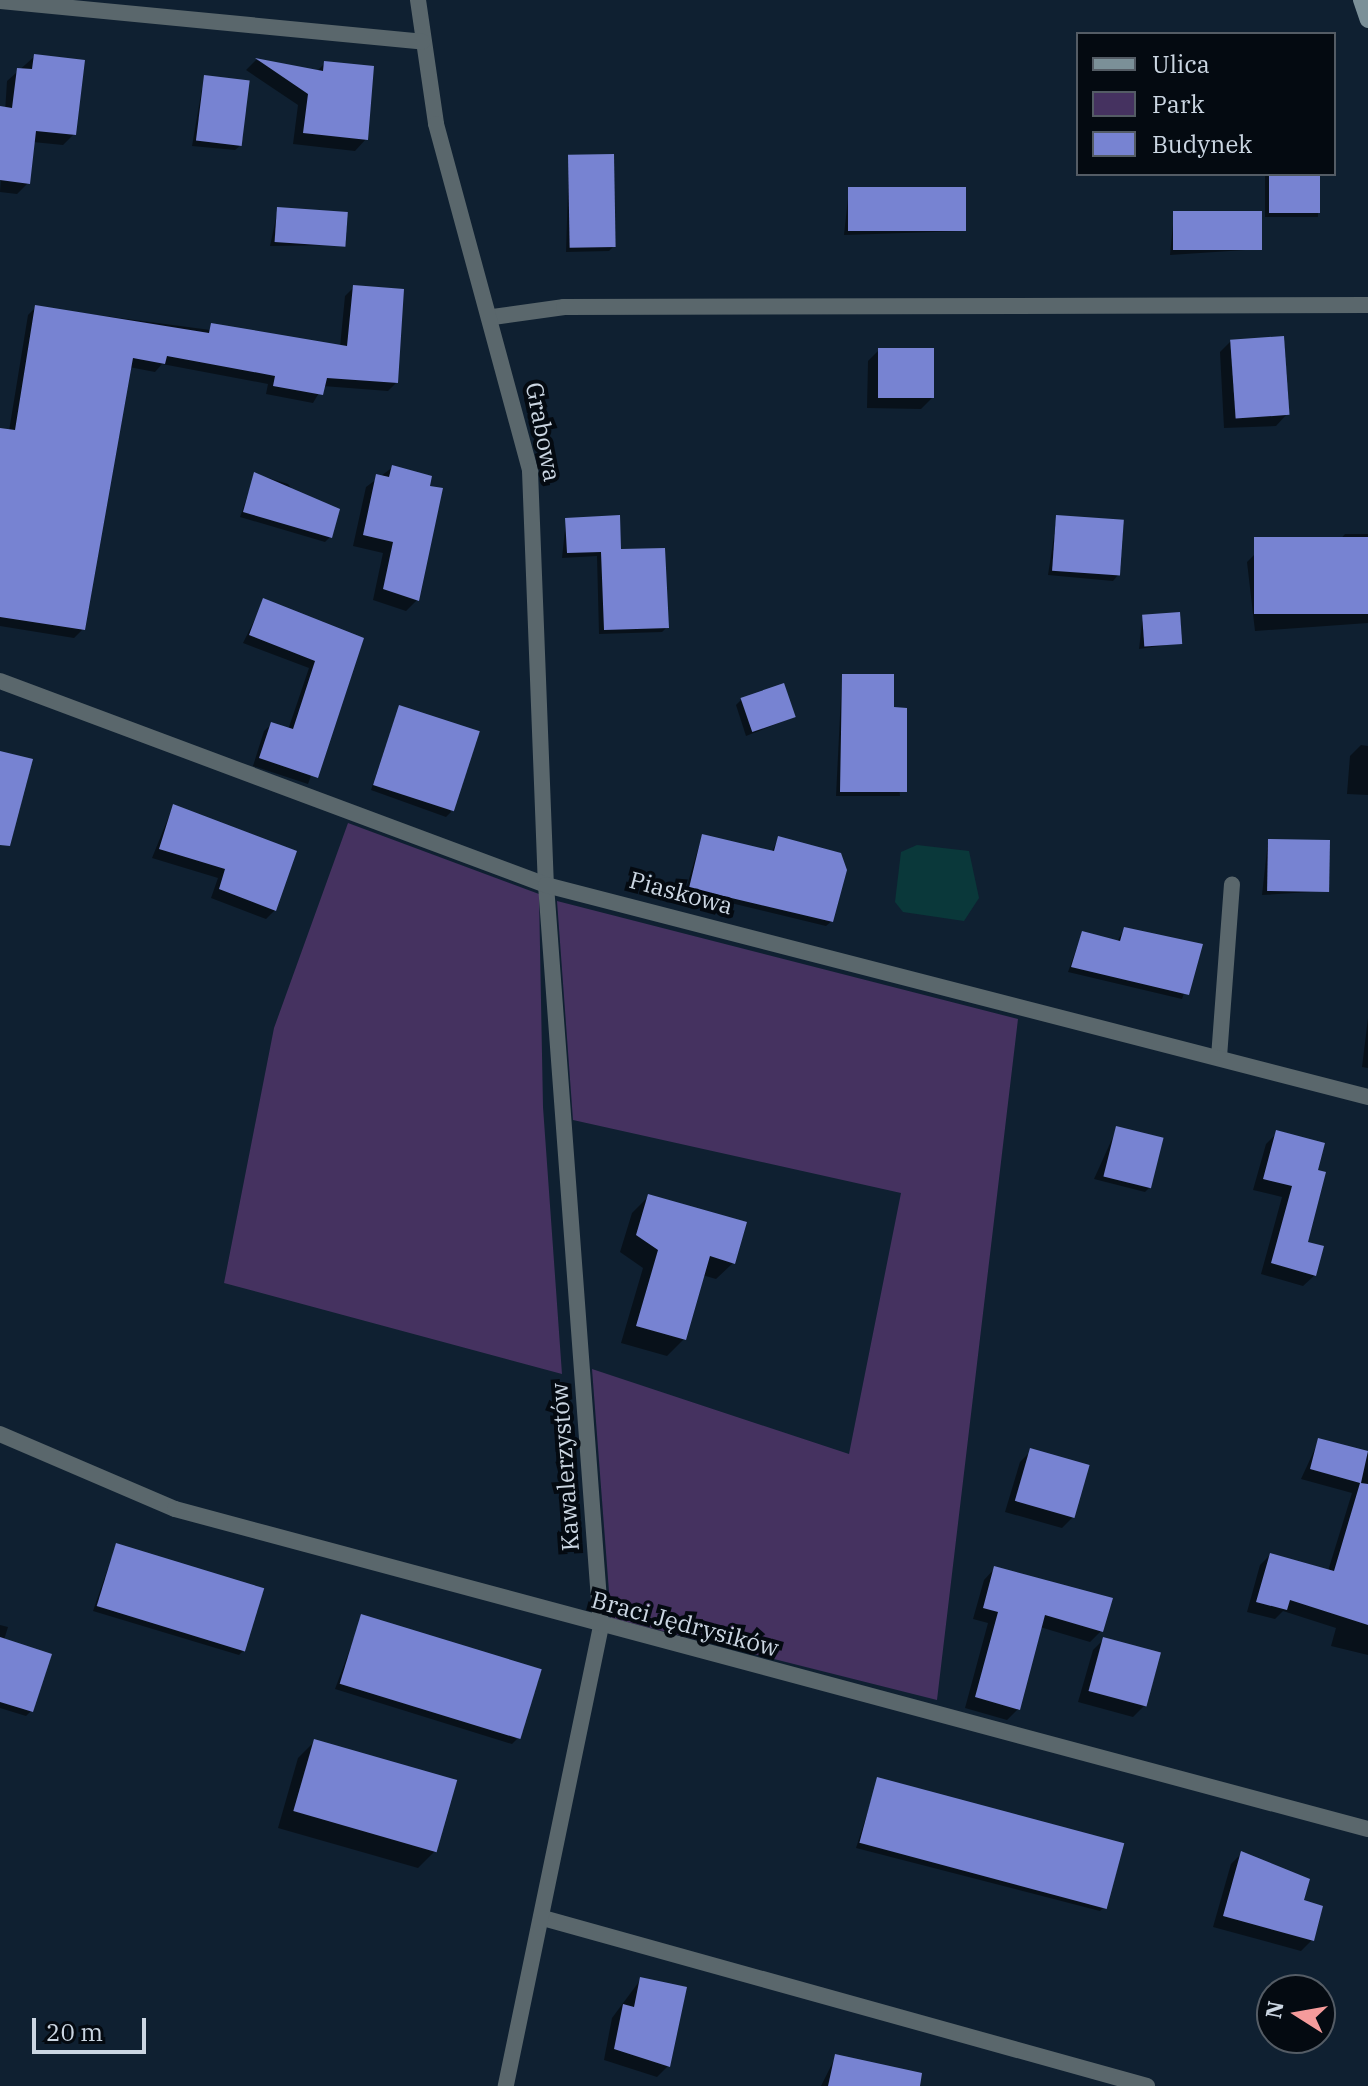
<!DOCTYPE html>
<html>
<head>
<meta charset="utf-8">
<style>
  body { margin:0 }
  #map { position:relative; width:1368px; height:2086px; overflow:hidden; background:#0f2031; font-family:"IBM Plex Serif",serif }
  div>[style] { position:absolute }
  .green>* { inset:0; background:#453260 }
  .water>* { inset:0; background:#0a383a }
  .shadow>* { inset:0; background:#0007; transform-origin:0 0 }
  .building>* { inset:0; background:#7783d2; transform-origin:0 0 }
  .service>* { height:16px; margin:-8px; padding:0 8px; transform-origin:8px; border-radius:8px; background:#5a676c }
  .minor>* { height:16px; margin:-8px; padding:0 8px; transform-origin:8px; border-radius:8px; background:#5a676c }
  .secondary>* { height:16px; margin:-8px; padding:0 8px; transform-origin:8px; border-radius:8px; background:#7b9098 }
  span { translate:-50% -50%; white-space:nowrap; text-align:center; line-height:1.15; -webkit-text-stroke:8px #040a11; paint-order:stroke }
  .street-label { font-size:24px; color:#cbd6e2 }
  .legend { position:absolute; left:1076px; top:32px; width:260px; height:144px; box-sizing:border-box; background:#040a11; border:2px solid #545c65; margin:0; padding:10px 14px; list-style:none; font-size:24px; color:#cbd6e2 }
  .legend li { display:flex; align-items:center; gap:16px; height:40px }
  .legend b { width:40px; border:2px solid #545c65 }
  .north { position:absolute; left:1256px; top:1974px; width:80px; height:80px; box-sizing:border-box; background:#040a11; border:2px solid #545c65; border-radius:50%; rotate:281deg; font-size:22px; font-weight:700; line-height:32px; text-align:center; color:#cbd6e2 }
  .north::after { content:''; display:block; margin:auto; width:28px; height:36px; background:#f59b9b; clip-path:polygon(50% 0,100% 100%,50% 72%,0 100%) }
  .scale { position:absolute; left:32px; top:2018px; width:114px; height:36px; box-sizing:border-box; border:4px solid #cbd6e2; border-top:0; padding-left:10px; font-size:24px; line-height:28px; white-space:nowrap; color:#cbd6e2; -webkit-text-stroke:6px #040a11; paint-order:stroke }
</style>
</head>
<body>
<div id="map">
  <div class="green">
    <div style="clip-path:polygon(348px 823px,539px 894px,543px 1107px,562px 1374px,224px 1283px,274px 1028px)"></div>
    <div style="clip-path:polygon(557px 901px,1018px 1019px,937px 1700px,611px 1618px,592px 1369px,849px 1454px,901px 1193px,573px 1120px)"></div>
  </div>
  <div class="water">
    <div style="clip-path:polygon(917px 845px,969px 851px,979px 898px,964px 921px,903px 912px,895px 902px,901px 852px)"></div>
  </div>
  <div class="shadow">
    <div style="clip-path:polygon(35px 56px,74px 134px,63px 145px,33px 142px,28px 183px,17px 194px,0 192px,7px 81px)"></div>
    <div style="clip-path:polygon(256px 60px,316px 72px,325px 63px,366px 139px,355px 151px,293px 144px,298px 105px,246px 70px)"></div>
    <div style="clip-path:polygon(204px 77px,241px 145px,235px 150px,192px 146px)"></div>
    <div style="clip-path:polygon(569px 157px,614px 246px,609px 251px,566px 252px)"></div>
    <div style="left:1265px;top:174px;width:53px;height:43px"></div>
    <div style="clip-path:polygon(849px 189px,964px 231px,844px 235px)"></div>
    <div style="clip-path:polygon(278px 209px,344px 245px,270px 246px)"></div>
    <div style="clip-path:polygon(1174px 214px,1260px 249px,1170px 255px)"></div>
    <div style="clip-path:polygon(354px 287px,396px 383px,388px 391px,323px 386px,313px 403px,266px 394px,268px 384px,162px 364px,155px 372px,129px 367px,83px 629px,74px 638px,0 626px,0 430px,9px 431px,28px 315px,36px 307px,340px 347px,345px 296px)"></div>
    <div style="clip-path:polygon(1231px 341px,1287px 414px,1276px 426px,1224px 428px,1220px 352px)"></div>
    <div style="clip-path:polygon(879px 350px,932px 398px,921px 409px,867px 408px,868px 361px)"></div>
    <div style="clip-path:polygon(393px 467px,417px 600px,406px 611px,373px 600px,383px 553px,353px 546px,366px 487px)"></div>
    <div style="clip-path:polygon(255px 474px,288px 484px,330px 537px,325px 542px,240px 517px)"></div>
    <div style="clip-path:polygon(1057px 517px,1118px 575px,1113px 581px,1048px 575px)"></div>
    <div style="clip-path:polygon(566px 520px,619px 551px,667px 627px,662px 632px,599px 634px,597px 556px,562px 558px)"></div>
    <div style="clip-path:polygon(1345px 534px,1368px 534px,1368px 623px,1255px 631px,1247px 562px,1256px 553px,1337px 543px)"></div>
    <div style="clip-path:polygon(264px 601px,362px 639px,308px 784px,253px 766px,264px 731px,272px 724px,288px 730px,309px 668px,243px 643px)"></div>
    <div style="clip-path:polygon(1143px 615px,1180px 643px,1139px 649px)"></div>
    <div style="clip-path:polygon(842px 676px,892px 709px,900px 796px,836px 796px)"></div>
    <div style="clip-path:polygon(741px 700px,794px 717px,746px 736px,736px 705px)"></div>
    <div style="clip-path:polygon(399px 707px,451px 812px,446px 817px,371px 790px)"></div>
    <div style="clip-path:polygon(1361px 745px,1368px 746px,1368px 795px,1347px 794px,1350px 756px)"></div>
    <div style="clip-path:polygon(173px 806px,275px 910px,266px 919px,211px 898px,218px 878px,152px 858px)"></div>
    <div style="clip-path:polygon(702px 836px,771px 853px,779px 838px,832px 921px,826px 926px,685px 892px)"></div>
    <div style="clip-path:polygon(1268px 841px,1327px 891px,1262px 895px)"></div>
    <div style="clip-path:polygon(1124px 929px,1201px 945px,1182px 999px,1068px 972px,1082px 933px,1117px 942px)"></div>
    <div style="clip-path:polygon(1368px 1018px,1368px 1068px,1362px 1067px)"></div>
    <div style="clip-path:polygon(1117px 1128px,1150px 1187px,1145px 1192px,1094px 1179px)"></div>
    <div style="clip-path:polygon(1277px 1133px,1316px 1172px,1306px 1244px,1315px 1275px,1303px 1286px,1261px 1274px,1282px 1197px,1253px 1190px,1266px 1144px)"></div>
    <div style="clip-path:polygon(648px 1197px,733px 1263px,716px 1279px,702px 1275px,684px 1339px,667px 1356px,621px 1343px,643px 1268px,620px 1252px,632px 1213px)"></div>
    <div style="clip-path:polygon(1319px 1440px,1368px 1453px,1368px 1655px,1331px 1646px,1336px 1628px,1283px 1611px,1275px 1619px,1247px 1612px,1260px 1565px,1270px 1555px,1328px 1571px,1352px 1493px,1301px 1479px)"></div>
    <div style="clip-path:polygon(1031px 1451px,1073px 1517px,1062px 1528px,1005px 1512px,1020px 1462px)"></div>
    <div style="clip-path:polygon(116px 1545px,244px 1650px,239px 1655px,93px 1611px)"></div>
    <div style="clip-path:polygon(995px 1568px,1101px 1631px,1090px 1642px,1040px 1627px,1018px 1709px,1007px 1720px,965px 1708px,988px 1623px,973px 1619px,984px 1580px)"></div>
    <div style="clip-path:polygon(362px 1617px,517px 1739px,512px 1744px,335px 1689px)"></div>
    <div style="clip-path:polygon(0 1625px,8px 1627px,4px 1640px,31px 1711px,26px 1716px,0 1708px)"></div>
    <div style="clip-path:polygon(1104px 1639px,1144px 1706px,1133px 1717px,1078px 1702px,1093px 1650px)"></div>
    <div style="clip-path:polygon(315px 1741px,435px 1851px,418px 1868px,278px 1828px,298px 1758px)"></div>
    <div style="clip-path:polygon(878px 1780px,1105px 1906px,1100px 1911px,856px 1848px)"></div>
    <div style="clip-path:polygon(1242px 1853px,1312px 1940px,1301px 1951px,1213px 1927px,1231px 1864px)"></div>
    <div style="clip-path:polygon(641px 1979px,668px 2066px,657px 2077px,604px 2060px,612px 2018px)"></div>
    <div style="clip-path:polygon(836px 2056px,877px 2086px,821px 2086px)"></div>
  </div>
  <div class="building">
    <div style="clip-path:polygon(34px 54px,85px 60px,76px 135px,36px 131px,30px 184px,0 180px,0 106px,12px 108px,17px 68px,32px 69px)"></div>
    <div style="clip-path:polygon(255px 58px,323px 71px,324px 61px,374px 66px,368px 140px,303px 133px,308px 94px)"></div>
    <div style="left:204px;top:75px;width:46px;height:66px;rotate:7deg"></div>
    <div style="left:614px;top:154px;width:93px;height:46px;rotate:89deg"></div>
    <div style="left:1269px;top:174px;width:51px;height:39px"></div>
    <div style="left:848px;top:187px;width:118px;height:44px"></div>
    <div style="left:277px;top:207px;width:71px;height:35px;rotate:4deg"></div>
    <div style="left:1262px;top:211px;width:39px;height:89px;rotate:90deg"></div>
    <div style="clip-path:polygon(353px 285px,404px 289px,398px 383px,327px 378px,323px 395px,273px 386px,275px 376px,167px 356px,165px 364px,133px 358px,85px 630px,0 617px,0 428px,15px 430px,35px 305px,209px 333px,211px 323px,347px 346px)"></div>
    <div style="left:1284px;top:336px;width:79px;height:54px;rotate:86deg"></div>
    <div style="left:878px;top:348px;width:56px;height:50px"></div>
    <div style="clip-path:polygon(392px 465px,432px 476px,430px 486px,443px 488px,419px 601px,383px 589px,393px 542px,363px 535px,376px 474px,389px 477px)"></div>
    <div style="clip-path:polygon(254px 472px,340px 509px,332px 538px,243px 512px)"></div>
    <div style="clip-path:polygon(620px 515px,621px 549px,665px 548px,669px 628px,604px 630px,601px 552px,567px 553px,565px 518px)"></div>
    <div style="left:1056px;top:515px;width:68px;height:56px;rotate:4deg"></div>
    <div style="left:1368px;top:537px;width:77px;height:114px;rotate:90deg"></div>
    <div style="clip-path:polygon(263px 598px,364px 638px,318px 778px,259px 758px,271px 722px,293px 729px,315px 661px,249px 635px)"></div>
    <div style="left:1180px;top:612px;width:32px;height:38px;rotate:86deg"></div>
    <div style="clip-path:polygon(842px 674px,894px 674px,894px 707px,907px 708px,907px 792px,840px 792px)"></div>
    <div style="left:784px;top:683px;width:36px;height:46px;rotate:71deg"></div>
    <div style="left:399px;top:705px;width:85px;height:84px;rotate:18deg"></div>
    <div style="clip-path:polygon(0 751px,33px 759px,10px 846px,0 845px)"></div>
    <div style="clip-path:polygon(173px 804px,297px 851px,276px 911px,219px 889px,225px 869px,159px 849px)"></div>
    <div style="clip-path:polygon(702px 834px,774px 851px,778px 836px,841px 853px,847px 870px,833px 922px,689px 888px)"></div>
    <div style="left:1268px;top:839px;width:62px;height:52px;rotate:1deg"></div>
    <div style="clip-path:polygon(1124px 927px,1203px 944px,1189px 995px,1071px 967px,1082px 931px,1120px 941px)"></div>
    <div style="left:1116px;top:1126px;width:49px;height:52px;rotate:14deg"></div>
    <div style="clip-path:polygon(1276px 1130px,1325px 1143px,1318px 1170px,1326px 1172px,1308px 1242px,1324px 1246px,1316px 1276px,1271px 1263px,1292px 1186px,1263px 1179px)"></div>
    <div style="clip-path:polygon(648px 1194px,747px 1222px,735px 1264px,710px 1256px,686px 1340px,636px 1326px,658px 1250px,636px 1235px)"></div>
    <div style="clip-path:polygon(1318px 1438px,1368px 1451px,1361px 1483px,1368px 1484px,1368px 1625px,1290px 1600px,1287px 1610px,1256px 1602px,1270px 1553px,1334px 1571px,1360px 1483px,1310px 1469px)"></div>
    <div style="left:1030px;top:1448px;width:62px;height:55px;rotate:16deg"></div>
    <div style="left:116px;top:1543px;width:155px;height:66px;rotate:17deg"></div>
    <div style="clip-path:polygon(994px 1566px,1113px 1598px,1103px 1632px,1045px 1615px,1020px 1710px,975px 1697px,998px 1612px,983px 1608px)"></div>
    <div style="left:361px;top:1614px;width:189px;height:73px;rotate:17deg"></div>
    <div style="clip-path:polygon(0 1637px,52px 1654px,33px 1712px,0 1702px)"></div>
    <div style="left:1103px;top:1637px;width:60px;height:56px;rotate:15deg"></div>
    <div style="left:314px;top:1739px;width:149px;height:75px;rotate:16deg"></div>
    <div style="left:877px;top:1777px;width:256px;height:68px;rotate:15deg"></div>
    <div style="clip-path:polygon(1241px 1851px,1310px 1879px,1304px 1900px,1323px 1906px,1314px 1941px,1223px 1916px)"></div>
    <div style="clip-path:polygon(640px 1977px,687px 1987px,670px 2067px,614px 2049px,623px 2004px,634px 2007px)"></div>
    <div style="clip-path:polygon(835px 2054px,922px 2073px,920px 2086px,828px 2086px)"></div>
  </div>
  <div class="service">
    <div style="left:493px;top:317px;width:72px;rotate:-8deg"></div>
    <div style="left:564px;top:307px;width:804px;rotate:-0.14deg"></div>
    <div style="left:1219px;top:1057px;width:173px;rotate:-85.7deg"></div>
    <div style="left:543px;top:1918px;width:627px;rotate:15.54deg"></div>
  </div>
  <div class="minor">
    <div style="left:418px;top:0;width:125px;rotate:81.7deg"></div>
    <div style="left:436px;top:124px;width:360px;rotate:74.8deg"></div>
    <div style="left:530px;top:471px;width:414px;rotate:87.8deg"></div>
    <div style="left:546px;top:885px;width:743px;rotate:85.76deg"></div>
    <div style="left:601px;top:1626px;width:470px;rotate:101.7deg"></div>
    <div style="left:0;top:1px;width:424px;rotate:5.5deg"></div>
    <div style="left:0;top:681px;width:583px;rotate:20.49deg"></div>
    <div style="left:546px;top:885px;width:849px;rotate:14.46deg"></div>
    <div style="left:0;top:1434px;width:190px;rotate:23.2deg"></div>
    <div style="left:175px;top:1509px;width:1235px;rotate:15.02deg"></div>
  </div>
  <div class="secondary">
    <div style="left:1361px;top:0;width:21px;rotate:71deg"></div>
  </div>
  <div class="street-label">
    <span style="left:543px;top:432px;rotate:79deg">Grabowa</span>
    <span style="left:681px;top:893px;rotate:15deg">Piaskowa</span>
    <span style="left:565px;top:1467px;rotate:-94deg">Kawalerzystów</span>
    <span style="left:685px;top:1624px;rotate:15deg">Braci Jędrysików</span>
  </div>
  <ul class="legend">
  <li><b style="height:10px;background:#7b9098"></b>Ulica</li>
  <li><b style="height:22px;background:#453260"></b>Park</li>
  <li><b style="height:22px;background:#7783d2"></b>Budynek</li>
  </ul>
  <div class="north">N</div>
  <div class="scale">20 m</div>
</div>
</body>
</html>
